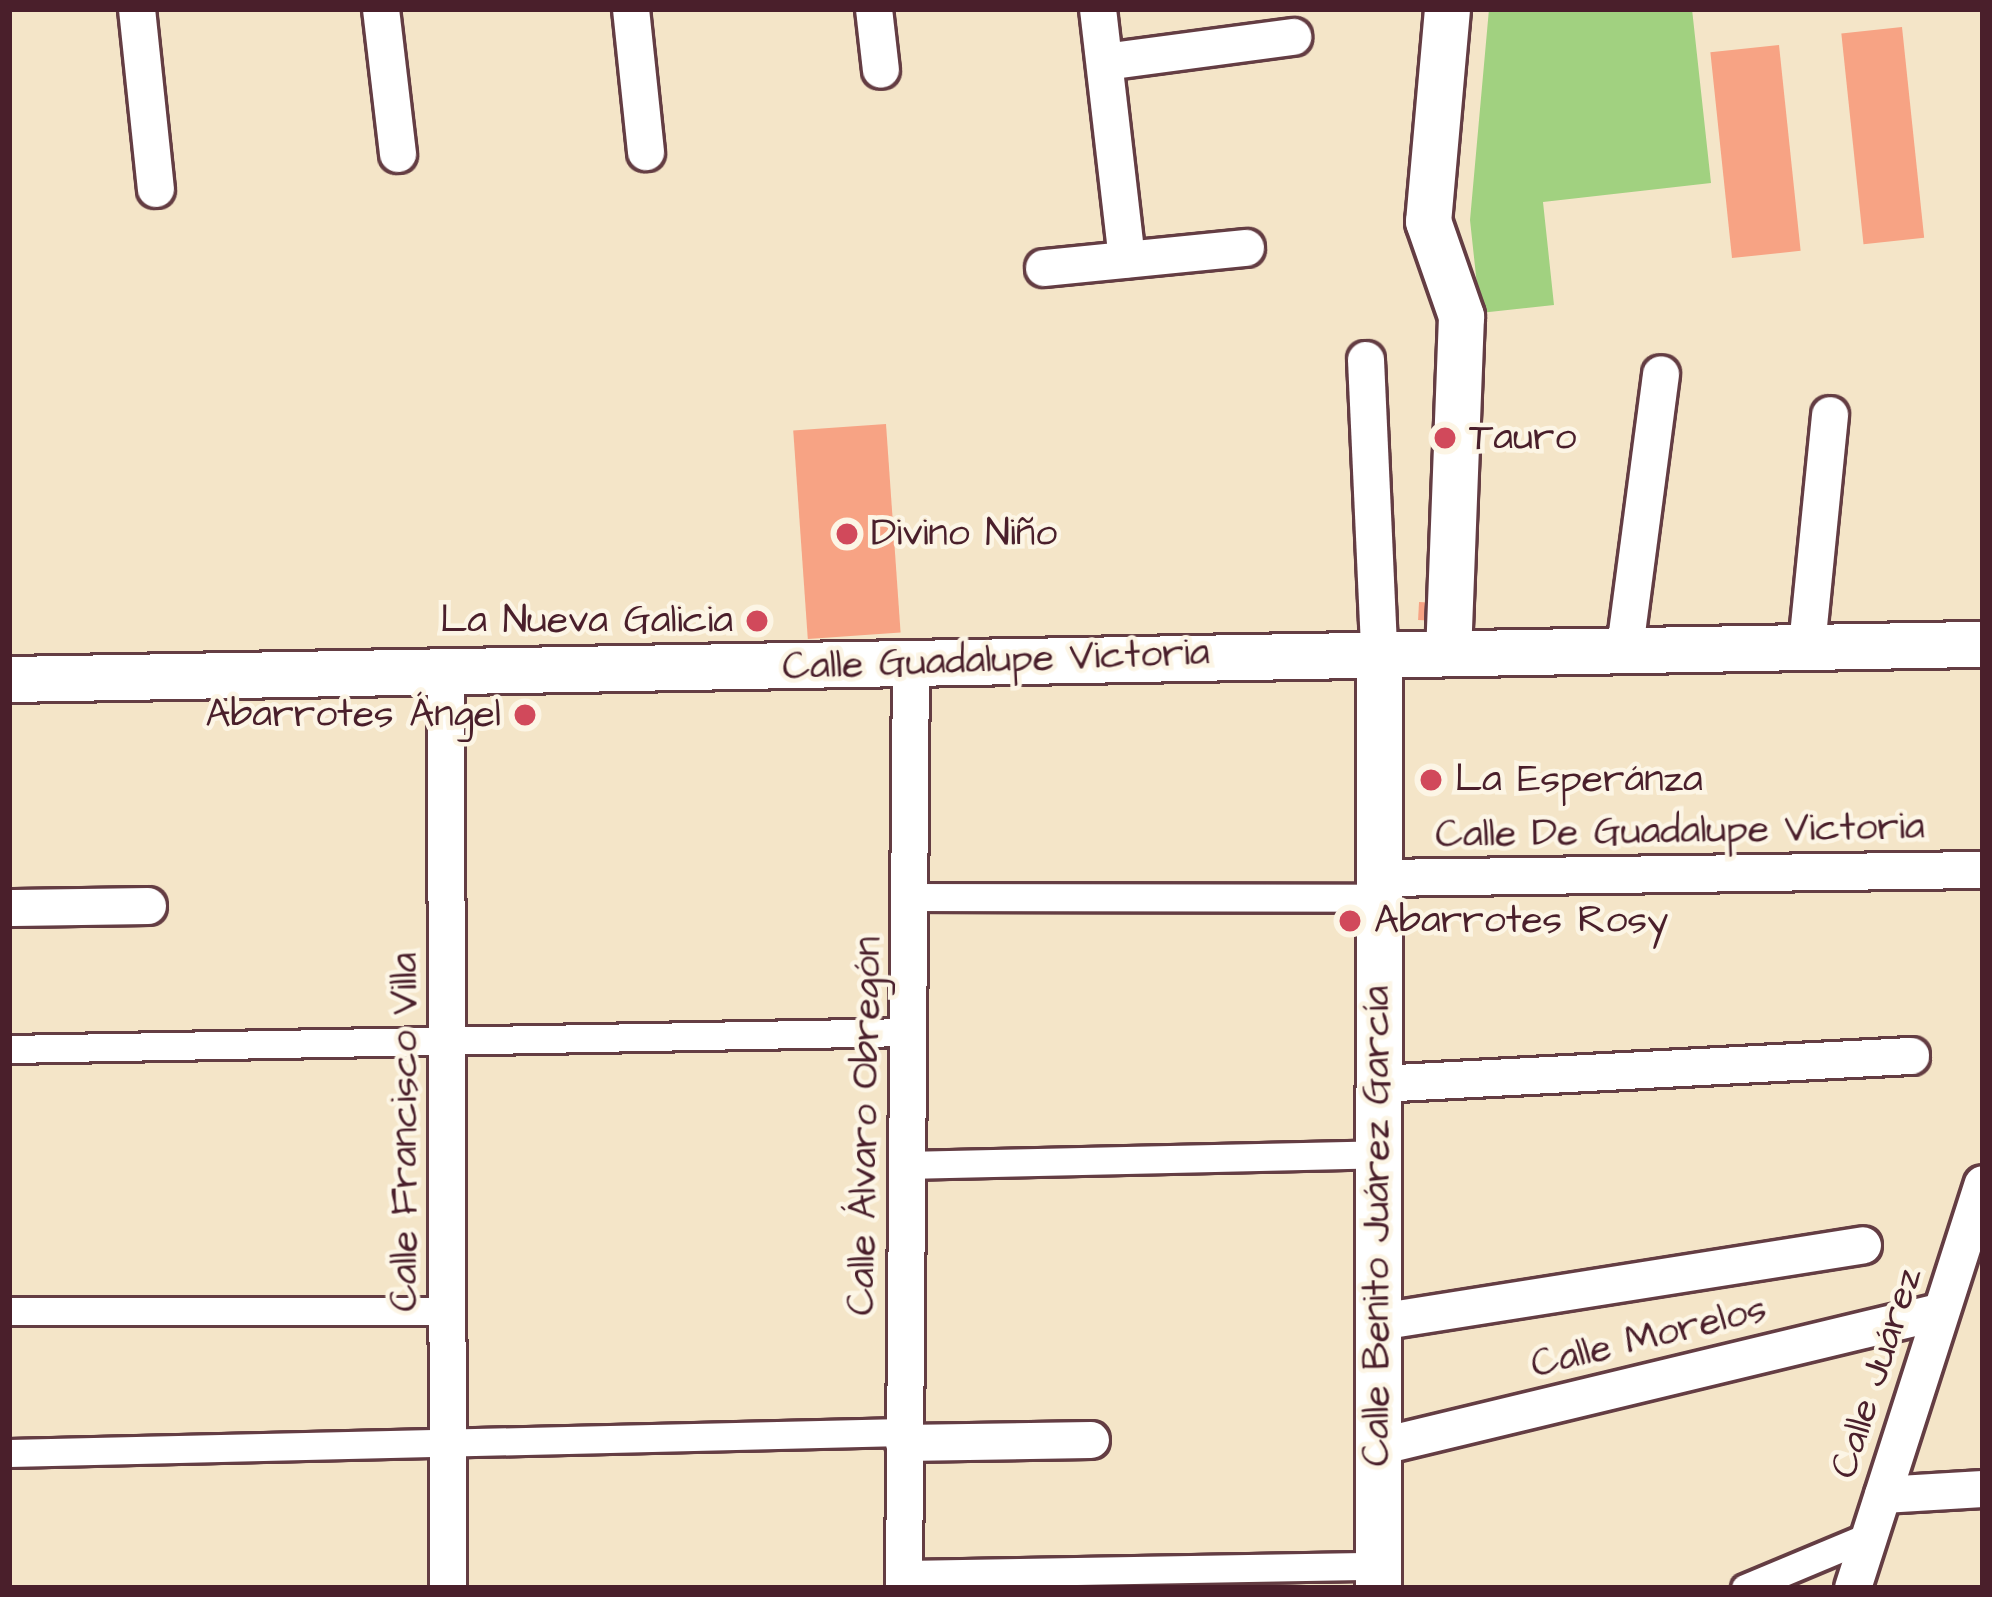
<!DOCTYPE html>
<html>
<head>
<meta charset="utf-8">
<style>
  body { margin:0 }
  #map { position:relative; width:1992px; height:1597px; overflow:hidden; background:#f4e5c8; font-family:"Architects Daughter",sans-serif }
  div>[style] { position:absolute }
  .green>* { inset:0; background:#a1d180 }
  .building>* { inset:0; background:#f7a384; transform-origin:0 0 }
  .roads { filter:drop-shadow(3px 0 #643d43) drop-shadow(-3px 0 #643d43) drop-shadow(0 3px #643d43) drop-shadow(0 -3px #643d43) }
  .pedestrian>* { height:27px; margin:-13.5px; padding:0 13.5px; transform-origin:13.5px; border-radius:13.5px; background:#fff }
  .minor>* { height:36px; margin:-18px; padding:0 18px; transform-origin:18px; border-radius:18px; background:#fff }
  .tertiary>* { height:45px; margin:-22.5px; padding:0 22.5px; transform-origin:22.5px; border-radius:22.5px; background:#fff }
  .dots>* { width:33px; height:33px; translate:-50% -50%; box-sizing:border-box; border:6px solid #fcf5e5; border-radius:50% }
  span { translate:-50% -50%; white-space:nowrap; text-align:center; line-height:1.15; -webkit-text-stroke:9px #fcf5e5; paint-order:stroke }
  .poi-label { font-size:39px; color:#4a1f2b }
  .left { translate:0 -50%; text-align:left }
  .right { translate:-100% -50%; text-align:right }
  .street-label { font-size:39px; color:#4a1f2b }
  .frame { position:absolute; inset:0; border:12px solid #4a1f2b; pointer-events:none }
</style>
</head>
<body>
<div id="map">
  <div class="green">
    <div style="clip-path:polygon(1489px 9px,1692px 9px,1711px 183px,1543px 202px,1554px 305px,1480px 313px,1470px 220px)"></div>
  </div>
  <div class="building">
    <div style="left:1902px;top:27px;width:212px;height:61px;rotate:84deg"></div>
    <div style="left:1779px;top:45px;width:207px;height:69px;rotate:84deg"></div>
    <div style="left:886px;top:424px;width:209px;height:93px;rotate:86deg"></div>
    <div style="left:1439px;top:603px;width:18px;height:20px;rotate:93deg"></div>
  </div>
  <div class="roads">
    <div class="pedestrian">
      <div style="left:911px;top:897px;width:467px;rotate:0.1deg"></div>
      <div style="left:9px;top:1049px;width:901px;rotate:-1.08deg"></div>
      <div style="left:907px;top:1165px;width:471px;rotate:-1.3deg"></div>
      <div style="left:9px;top:1311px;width:438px"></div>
      <div style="left:9px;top:1453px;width:895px;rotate:-1.34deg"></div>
      <div style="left:904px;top:1574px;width:474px;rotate:-1deg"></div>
      <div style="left:1745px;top:1588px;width:132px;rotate:-22.7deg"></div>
    </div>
    <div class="minor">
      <div style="left:137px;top:9px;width:181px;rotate:84deg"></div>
      <div style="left:381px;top:9px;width:146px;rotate:83.3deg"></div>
      <div style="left:631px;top:9px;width:144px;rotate:84deg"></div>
      <div style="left:874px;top:9px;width:61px;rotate:83.5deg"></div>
      <div style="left:1098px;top:9px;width:252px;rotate:83.4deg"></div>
      <div style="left:1105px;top:62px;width:190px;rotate:-7.6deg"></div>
      <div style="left:1044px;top:268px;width:203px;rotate:-5.7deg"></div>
      <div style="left:1366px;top:360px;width:289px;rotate:87.4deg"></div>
      <div style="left:1807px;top:646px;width:232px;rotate:-84.3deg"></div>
      <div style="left:1625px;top:648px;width:276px;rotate:-82.5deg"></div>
      <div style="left:446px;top:676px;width:912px;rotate:89.87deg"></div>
      <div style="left:1378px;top:878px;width:605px;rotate:-0.76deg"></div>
      <div style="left:9px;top:908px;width:139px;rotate:-0.8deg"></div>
      <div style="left:1378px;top:1084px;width:534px;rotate:-3.01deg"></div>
      <div style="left:1379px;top:1322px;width:490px;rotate:-9deg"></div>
      <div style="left:904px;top:1443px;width:187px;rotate:-0.9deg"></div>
      <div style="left:1378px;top:1447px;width:577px;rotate:-13.53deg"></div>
      <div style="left:1883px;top:1495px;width:100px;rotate:-3.4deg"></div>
      <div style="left:904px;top:1588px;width:924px;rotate:-89.57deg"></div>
      <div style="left:1853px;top:1588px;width:424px;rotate:-72.2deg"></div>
    </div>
    <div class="tertiary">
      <div style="left:1447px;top:9px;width:213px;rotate:95.1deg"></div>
      <div style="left:1428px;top:221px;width:101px;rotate:70.8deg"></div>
      <div style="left:1461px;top:316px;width:333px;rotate:92.2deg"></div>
      <div style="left:9px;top:679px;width:1974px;rotate:-1.02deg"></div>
      <div style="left:1378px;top:1588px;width:939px;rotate:-89.94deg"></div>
    </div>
  </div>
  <div class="dots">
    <div style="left:1445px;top:438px;background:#d1495b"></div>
    <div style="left:847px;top:534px;background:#d1495b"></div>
    <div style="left:757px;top:621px;background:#d1495b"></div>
    <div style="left:525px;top:715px;background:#d1495b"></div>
    <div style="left:1431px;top:780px;background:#d1495b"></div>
    <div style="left:1350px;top:921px;background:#d1495b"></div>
  </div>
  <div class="poi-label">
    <span class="left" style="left:1469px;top:438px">Tauro</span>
    <span class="left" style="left:871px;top:534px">Divino Niño</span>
    <span class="right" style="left:733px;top:621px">La Nueva Galicia</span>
    <span class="right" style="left:501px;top:715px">Abarrotes Ángel</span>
    <span class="left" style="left:1455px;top:780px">La Esperánza</span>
    <span class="left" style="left:1374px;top:921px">Abarrotes Rosy</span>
  </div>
  <div class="street-label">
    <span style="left:996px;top:661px;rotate:-2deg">Calle Guadalupe Victoria</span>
    <span style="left:1680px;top:832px;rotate:-1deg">Calle De Guadalupe Victoria</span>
    <span style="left:866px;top:1126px;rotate:-89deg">Calle Álvaro Obregón</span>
    <span style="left:406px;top:1132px;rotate:-90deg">Calle Francisco Villa</span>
    <span style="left:1378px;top:1226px;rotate:-90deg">Calle Benito Juárez García</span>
    <span style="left:1649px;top:1338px;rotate:-14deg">Calle Morelos</span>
    <span style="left:1877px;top:1373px;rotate:-72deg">Calle Juárez</span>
  </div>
  <div class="frame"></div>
</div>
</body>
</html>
